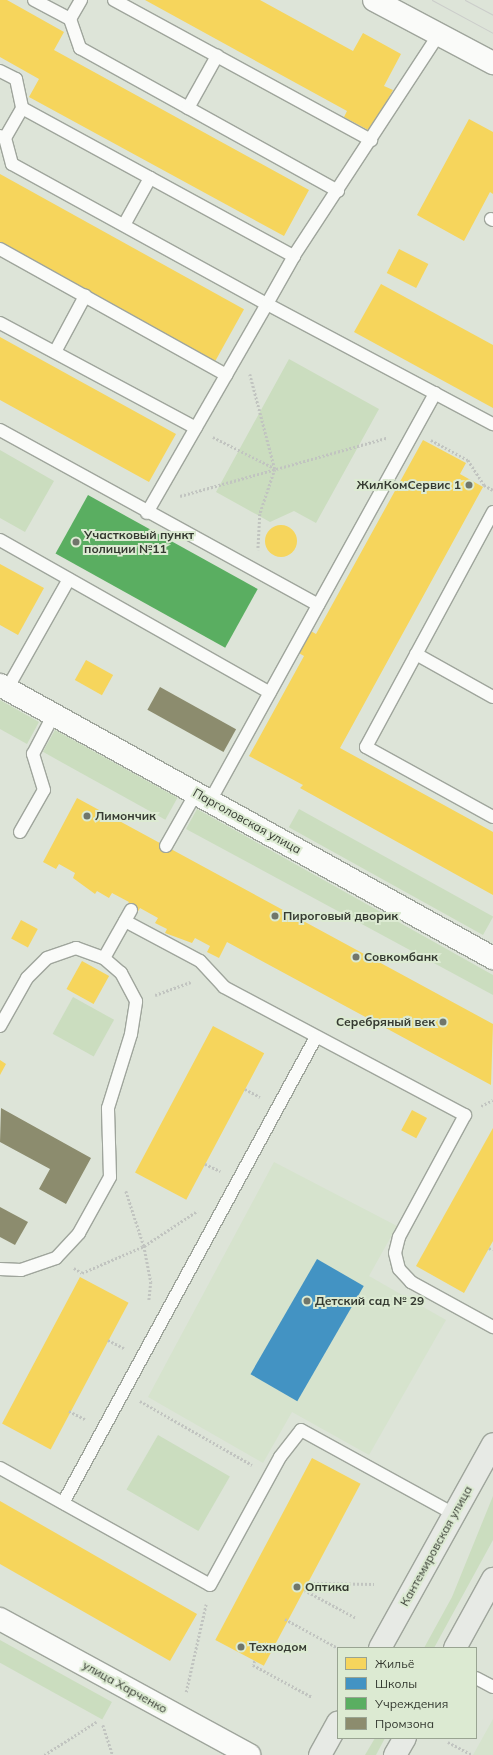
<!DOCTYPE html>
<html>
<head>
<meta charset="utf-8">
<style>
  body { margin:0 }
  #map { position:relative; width:493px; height:1755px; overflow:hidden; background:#dde4d8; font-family:Mulish,sans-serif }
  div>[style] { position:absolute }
  .built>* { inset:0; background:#d6e3cd }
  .green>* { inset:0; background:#cbddbf; transform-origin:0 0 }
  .homes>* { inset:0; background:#f6d55c; transform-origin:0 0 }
  .round { border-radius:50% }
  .schools>* { inset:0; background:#4393c3; transform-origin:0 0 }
  .public>* { inset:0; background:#5aae61; transform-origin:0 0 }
  .industry>* { inset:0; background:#8c8c6e; transform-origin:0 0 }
  .path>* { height:2.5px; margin-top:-1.25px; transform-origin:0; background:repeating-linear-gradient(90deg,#c1c4c0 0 2px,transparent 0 4px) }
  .roads { filter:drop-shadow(1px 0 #9fa59c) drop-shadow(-1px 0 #9fa59c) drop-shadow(0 1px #9fa59c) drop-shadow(0 -1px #9fa59c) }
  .lane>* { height:12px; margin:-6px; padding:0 6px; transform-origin:6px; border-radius:6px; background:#fafbf9 }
  .street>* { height:22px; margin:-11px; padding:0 11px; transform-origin:11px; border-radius:11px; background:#fafbf9 }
  .secondary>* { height:22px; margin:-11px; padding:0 11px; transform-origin:11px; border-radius:11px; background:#fafbf9 }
  .primary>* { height:22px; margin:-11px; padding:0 11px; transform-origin:11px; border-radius:11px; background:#e7eae5 }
  .tram>* { height:1px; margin:-0.5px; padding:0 0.5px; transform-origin:0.5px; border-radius:0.5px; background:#cbcdca }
  .dots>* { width:11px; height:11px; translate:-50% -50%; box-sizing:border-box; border:2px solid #dcead2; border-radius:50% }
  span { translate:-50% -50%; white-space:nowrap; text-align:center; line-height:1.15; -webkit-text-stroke:4px #dcead2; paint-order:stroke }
  .poi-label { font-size:12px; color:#353a31; font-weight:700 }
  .right { translate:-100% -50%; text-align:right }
  .left { translate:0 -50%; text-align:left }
  .street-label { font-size:12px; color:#353a31 }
  .legend { position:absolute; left:337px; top:1647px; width:140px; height:92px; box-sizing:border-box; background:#dcead2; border:1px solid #99a492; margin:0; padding:5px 7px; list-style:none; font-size:12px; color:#353a31 }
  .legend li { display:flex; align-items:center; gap:8px; height:20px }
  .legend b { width:20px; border:1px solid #99a492 }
</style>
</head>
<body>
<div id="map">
  <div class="built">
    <div style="clip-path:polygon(274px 1162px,397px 1226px,369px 1276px,446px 1320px,369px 1455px,292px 1412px,263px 1463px,148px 1397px)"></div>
    <div style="clip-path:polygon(493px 1719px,493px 1755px,473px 1755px)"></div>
  </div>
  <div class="green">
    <div style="clip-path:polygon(289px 359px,379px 409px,316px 523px,294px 511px,270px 522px,216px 492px)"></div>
    <div style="clip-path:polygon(0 450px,54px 481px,25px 532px,0 518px)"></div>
    <div style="clip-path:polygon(0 700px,39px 722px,27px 744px,0 729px)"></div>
    <div style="left:55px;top:730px;width:140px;height:25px;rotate:29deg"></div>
    <div style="clip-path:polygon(197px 809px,493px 975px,493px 995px,186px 829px)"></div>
    <div style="left:299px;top:809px;width:222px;height:21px;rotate:29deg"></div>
    <div style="left:73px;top:997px;width:47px;height:42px;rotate:29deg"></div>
    <div style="left:158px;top:1435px;width:83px;height:63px;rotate:30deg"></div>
    <div style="clip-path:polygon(493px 1496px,493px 1540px,434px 1648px,424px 1648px,452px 1597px)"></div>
    <div style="left:0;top:1640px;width:128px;height:20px;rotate:29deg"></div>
    <div style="clip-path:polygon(375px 1738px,385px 1738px,376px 1755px,365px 1755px)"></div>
  </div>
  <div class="homes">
    <div style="clip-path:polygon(0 0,7px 0,64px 32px,54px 50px,309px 190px,284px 236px,29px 97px,39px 79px,0 57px)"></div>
    <div style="clip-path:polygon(145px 0,260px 0,353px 51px,363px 33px,401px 54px,384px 86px,393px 90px,370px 131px,344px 117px,347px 111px)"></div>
    <div style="clip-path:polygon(469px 119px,493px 132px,493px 194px,490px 192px,464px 241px,417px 215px)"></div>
    <div style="left:0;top:174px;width:279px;height:61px;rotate:29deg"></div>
    <div style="left:399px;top:249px;width:33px;height:27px;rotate:27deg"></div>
    <div style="clip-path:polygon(381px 284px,493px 345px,493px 408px,354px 332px)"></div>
    <div style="clip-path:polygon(0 337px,176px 434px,149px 482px,0 400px)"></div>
    <div style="clip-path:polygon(423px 440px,466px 463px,460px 474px,483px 487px,340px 748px,493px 832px,493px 895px,300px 788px,303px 785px,249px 756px,304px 656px,297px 652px,309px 630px,316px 634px)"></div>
    <div class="round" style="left:265px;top:525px;width:32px;height:32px"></div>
    <div style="clip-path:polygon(0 564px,44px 588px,18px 635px,0 625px)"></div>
    <div style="left:86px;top:660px;width:31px;height:23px;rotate:29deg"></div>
    <div style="clip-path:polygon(77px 798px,493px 1024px,491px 1085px,227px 942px,219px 958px,207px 952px,210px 946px,195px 938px,192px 943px,165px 933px,167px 929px,155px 923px,158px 918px,140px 908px,137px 913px,126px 907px,129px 902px,112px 893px,109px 898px,97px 891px,95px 894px,73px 878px,75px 873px,59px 864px,56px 869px,43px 862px)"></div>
    <div style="left:21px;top:920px;width:19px;height:21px;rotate:28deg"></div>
    <div style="left:82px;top:961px;width:31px;height:32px;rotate:29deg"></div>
    <div style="left:213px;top:1026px;width:58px;height:166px;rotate:28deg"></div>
    <div style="clip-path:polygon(0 1060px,6px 1064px,0 1075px)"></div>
    <div style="left:412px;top:1110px;width:17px;height:23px;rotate:28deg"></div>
    <div style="clip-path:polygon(493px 1128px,493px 1241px,464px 1293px,416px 1266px)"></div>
    <div style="left:80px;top:1277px;width:55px;height:166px;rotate:28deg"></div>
    <div style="left:312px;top:1458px;width:55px;height:206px;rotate:28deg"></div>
    <div style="clip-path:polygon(0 1501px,197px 1614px,170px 1661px,0 1564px)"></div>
  </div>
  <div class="schools">
    <div style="left:317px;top:1259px;width:54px;height:133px;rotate:30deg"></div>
  </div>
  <div class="public">
    <div style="left:88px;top:495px;width:194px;height:67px;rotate:29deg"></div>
  </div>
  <div class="industry">
    <div style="left:160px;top:687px;width:87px;height:26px;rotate:29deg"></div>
    <div style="clip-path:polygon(1px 1108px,91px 1158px,66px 1204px,39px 1189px,50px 1169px,0 1142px)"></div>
    <div style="clip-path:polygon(0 1207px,28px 1222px,15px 1245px,0 1237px)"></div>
  </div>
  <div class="path">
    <div style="left:250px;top:374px;width:98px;rotate:75.3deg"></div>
    <div style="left:275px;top:469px;width:47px;rotate:108.4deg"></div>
    <div style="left:260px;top:514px;width:36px;rotate:93deg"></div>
    <div style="left:213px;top:437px;width:68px;rotate:26.9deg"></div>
    <div style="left:431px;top:440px;width:42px;rotate:28.4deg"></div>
    <div style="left:468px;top:460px;width:30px;rotate:57deg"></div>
    <div style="left:484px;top:485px;width:10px;rotate:29deg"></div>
    <div style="left:180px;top:496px;width:215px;rotate:-15.7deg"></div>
    <div style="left:155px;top:995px;width:38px;rotate:-20deg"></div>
    <div style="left:245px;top:1089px;width:17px;rotate:28deg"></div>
    <div style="left:481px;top:1106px;width:13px;rotate:-27deg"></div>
    <div style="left:205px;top:1164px;width:17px;rotate:25deg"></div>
    <div style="left:126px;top:1191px;width:58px;rotate:71.9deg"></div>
    <div style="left:144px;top:1246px;width:37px;rotate:79deg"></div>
    <div style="left:151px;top:1282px;width:18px;rotate:96deg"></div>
    <div style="left:489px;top:1248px;width:4px;rotate:27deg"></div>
    <div style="left:74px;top:1268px;width:9px;rotate:32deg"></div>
    <div style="left:82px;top:1273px;width:68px;rotate:-23.5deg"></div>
    <div style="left:144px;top:1246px;width:64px;rotate:-33.4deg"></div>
    <div style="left:108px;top:1340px;width:18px;rotate:27deg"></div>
    <div style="left:140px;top:1401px;width:129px;rotate:29.7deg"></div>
    <div style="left:69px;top:1411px;width:18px;rotate:27deg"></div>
    <div style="left:355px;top:1618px;width:57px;rotate:-151.6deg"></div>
    <div style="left:305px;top:1591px;width:9px;rotate:-63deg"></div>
    <div style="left:309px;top:1583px;width:65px;rotate:0.9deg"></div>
    <div style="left:285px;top:1619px;width:60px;rotate:28.7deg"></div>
    <div style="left:255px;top:1661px;width:4px;rotate:117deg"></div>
    <div style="left:253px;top:1665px;width:67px;rotate:28.5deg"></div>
    <div style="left:186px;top:1692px;width:90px;rotate:-77.2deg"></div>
    <div style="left:103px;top:1725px;width:32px;rotate:72deg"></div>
    <div style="left:448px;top:1742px;width:27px;rotate:28deg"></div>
    <div style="left:44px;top:1755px;width:62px;rotate:-32.4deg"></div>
  </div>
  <div class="roads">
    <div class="lane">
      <div style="left:34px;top:0;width:41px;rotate:27.8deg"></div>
      <div style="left:70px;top:19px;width:31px;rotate:71deg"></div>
      <div style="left:80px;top:48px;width:295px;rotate:29deg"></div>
      <div style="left:114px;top:0;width:293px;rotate:28.6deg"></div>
      <div style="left:70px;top:19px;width:22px;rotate:-60deg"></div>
      <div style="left:439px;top:34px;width:265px;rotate:123.2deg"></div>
      <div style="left:294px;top:256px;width:55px;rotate:119.4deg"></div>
      <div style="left:267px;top:304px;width:256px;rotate:28deg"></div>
      <div style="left:0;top:71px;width:18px;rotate:27deg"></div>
      <div style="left:16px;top:79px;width:30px;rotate:78deg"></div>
      <div style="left:22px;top:108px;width:310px;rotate:28.6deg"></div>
      <div style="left:188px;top:108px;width:60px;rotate:-60.9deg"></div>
      <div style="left:0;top:136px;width:5px;rotate:22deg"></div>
      <div style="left:5px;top:138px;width:27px;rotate:75deg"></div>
      <div style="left:12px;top:164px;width:291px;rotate:28.8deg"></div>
      <div style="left:267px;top:304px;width:241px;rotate:119.9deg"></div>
      <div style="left:5px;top:138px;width:34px;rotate:-60deg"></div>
      <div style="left:491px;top:219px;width:2px;rotate:27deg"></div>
      <div style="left:124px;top:225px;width:54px;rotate:-61deg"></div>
      <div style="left:0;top:249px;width:259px;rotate:29.1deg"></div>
      <div style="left:0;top:323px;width:222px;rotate:28.2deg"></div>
      <div style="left:55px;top:352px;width:64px;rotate:-61.8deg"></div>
      <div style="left:0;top:430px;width:363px;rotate:28.8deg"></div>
      <div style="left:493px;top:512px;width:267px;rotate:118.4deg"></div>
      <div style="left:366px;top:747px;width:145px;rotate:28.9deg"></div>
      <div style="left:0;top:540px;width:310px;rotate:29.5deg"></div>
      <div style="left:416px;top:654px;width:88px;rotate:29.2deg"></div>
      <div style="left:7px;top:689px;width:126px;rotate:-60.6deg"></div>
      <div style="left:210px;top:801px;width:466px;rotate:-61.1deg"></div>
      <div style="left:20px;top:832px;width:48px;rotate:-60.3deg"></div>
      <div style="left:44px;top:790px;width:38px;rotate:-107deg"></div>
      <div style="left:33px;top:754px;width:45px;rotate:-62.3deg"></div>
      <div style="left:166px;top:846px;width:61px;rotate:-60.5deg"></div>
      <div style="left:125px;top:921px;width:85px;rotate:28.1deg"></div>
      <div style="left:200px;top:961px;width:35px;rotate:47deg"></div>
      <div style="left:224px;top:987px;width:273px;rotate:28deg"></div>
      <div style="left:465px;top:1115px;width:139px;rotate:118.4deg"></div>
      <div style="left:399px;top:1237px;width:16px;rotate:104deg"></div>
      <div style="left:395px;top:1253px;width:16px;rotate:76deg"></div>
      <div style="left:399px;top:1269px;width:18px;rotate:47deg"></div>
      <div style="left:411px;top:1282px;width:94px;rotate:28.8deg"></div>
      <div style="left:0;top:1026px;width:55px;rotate:-60.6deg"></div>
      <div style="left:27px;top:978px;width:28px;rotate:-45deg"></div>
      <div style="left:47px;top:958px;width:31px;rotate:-19deg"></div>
      <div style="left:76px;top:948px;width:30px;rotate:20deg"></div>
      <div style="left:0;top:1269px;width:21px;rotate:3deg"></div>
      <div style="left:21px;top:1270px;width:37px;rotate:-19deg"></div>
      <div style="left:56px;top:1258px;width:34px;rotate:-47deg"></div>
      <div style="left:79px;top:1233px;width:64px;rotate:-61deg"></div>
      <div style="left:110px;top:1177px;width:69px;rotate:-91.7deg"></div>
      <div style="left:108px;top:1108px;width:77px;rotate:-72.7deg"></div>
      <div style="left:131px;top:1034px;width:33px;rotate:-81deg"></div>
      <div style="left:136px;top:1001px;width:32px;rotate:-118deg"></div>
      <div style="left:121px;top:973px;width:23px;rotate:-139deg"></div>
      <div style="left:104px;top:958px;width:55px;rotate:-60.6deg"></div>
      <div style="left:0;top:1468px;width:240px;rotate:29.1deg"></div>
      <div style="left:210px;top:1585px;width:146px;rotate:-61.3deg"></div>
      <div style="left:280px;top:1457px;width:34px;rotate:-52deg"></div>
      <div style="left:301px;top:1430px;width:175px;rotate:28.8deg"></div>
      <div style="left:63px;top:1503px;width:530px;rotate:-61.5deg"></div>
      <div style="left:476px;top:1678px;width:19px;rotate:28deg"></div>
    </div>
    <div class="street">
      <div style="left:0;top:685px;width:564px;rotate:28.98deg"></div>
    </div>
    <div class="secondary">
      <div style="left:374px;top:0;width:135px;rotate:27.9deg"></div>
      <div style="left:0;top:1619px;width:284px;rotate:28.6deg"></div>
    </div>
    <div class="primary">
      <div style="left:380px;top:1648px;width:233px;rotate:-61deg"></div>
      <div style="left:455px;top:1648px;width:79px;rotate:-61.2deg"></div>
      <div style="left:320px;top:1755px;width:37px;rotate:-61deg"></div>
      <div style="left:395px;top:1755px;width:20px;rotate:-60deg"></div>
    </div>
  </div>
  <div class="tram">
    <div style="left:432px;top:0;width:69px;rotate:28.4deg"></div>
    <div style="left:465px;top:0;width:32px;rotate:28deg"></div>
  </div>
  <div class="dots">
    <div style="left:469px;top:485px;background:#70766b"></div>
    <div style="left:76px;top:542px;background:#70766b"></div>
    <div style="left:87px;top:816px;background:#70766b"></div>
    <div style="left:275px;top:916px;background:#70766b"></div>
    <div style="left:356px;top:957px;background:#70766b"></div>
    <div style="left:443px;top:1022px;background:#70766b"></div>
    <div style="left:307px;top:1301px;background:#70766b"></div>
    <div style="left:297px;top:1587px;background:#70766b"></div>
    <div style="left:241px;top:1647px;background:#70766b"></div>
  </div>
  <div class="poi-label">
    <span class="right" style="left:461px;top:485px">ЖилКомСервис 1</span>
    <span class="left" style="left:84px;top:542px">Участковый пункт<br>полиции №11</span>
    <span class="left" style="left:95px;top:816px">Лимончик</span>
    <span class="left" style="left:283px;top:916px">Пироговый дворик</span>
    <span class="left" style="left:364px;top:957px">Совкомбанк</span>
    <span class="right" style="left:435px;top:1022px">Серебряный век</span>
    <span class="left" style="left:315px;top:1301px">Детский сад № 29</span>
    <span class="left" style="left:305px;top:1587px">Оптика</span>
    <span class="left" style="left:249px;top:1647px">Технодом</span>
  </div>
  <div class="street-label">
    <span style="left:247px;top:821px;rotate:29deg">Парголовская улица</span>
    <span style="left:436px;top:1546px;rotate:-61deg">Кантемировская улица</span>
    <span style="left:125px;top:1687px;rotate:29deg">улица Харченко</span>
  </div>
  <ul class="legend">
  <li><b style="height:11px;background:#f6d55c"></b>Жильё</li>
  <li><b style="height:11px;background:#4393c3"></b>Школы</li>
  <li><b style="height:11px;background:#5aae61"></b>Учреждения</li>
  <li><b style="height:11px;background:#8c8c6e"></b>Промзона</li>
  </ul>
</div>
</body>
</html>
